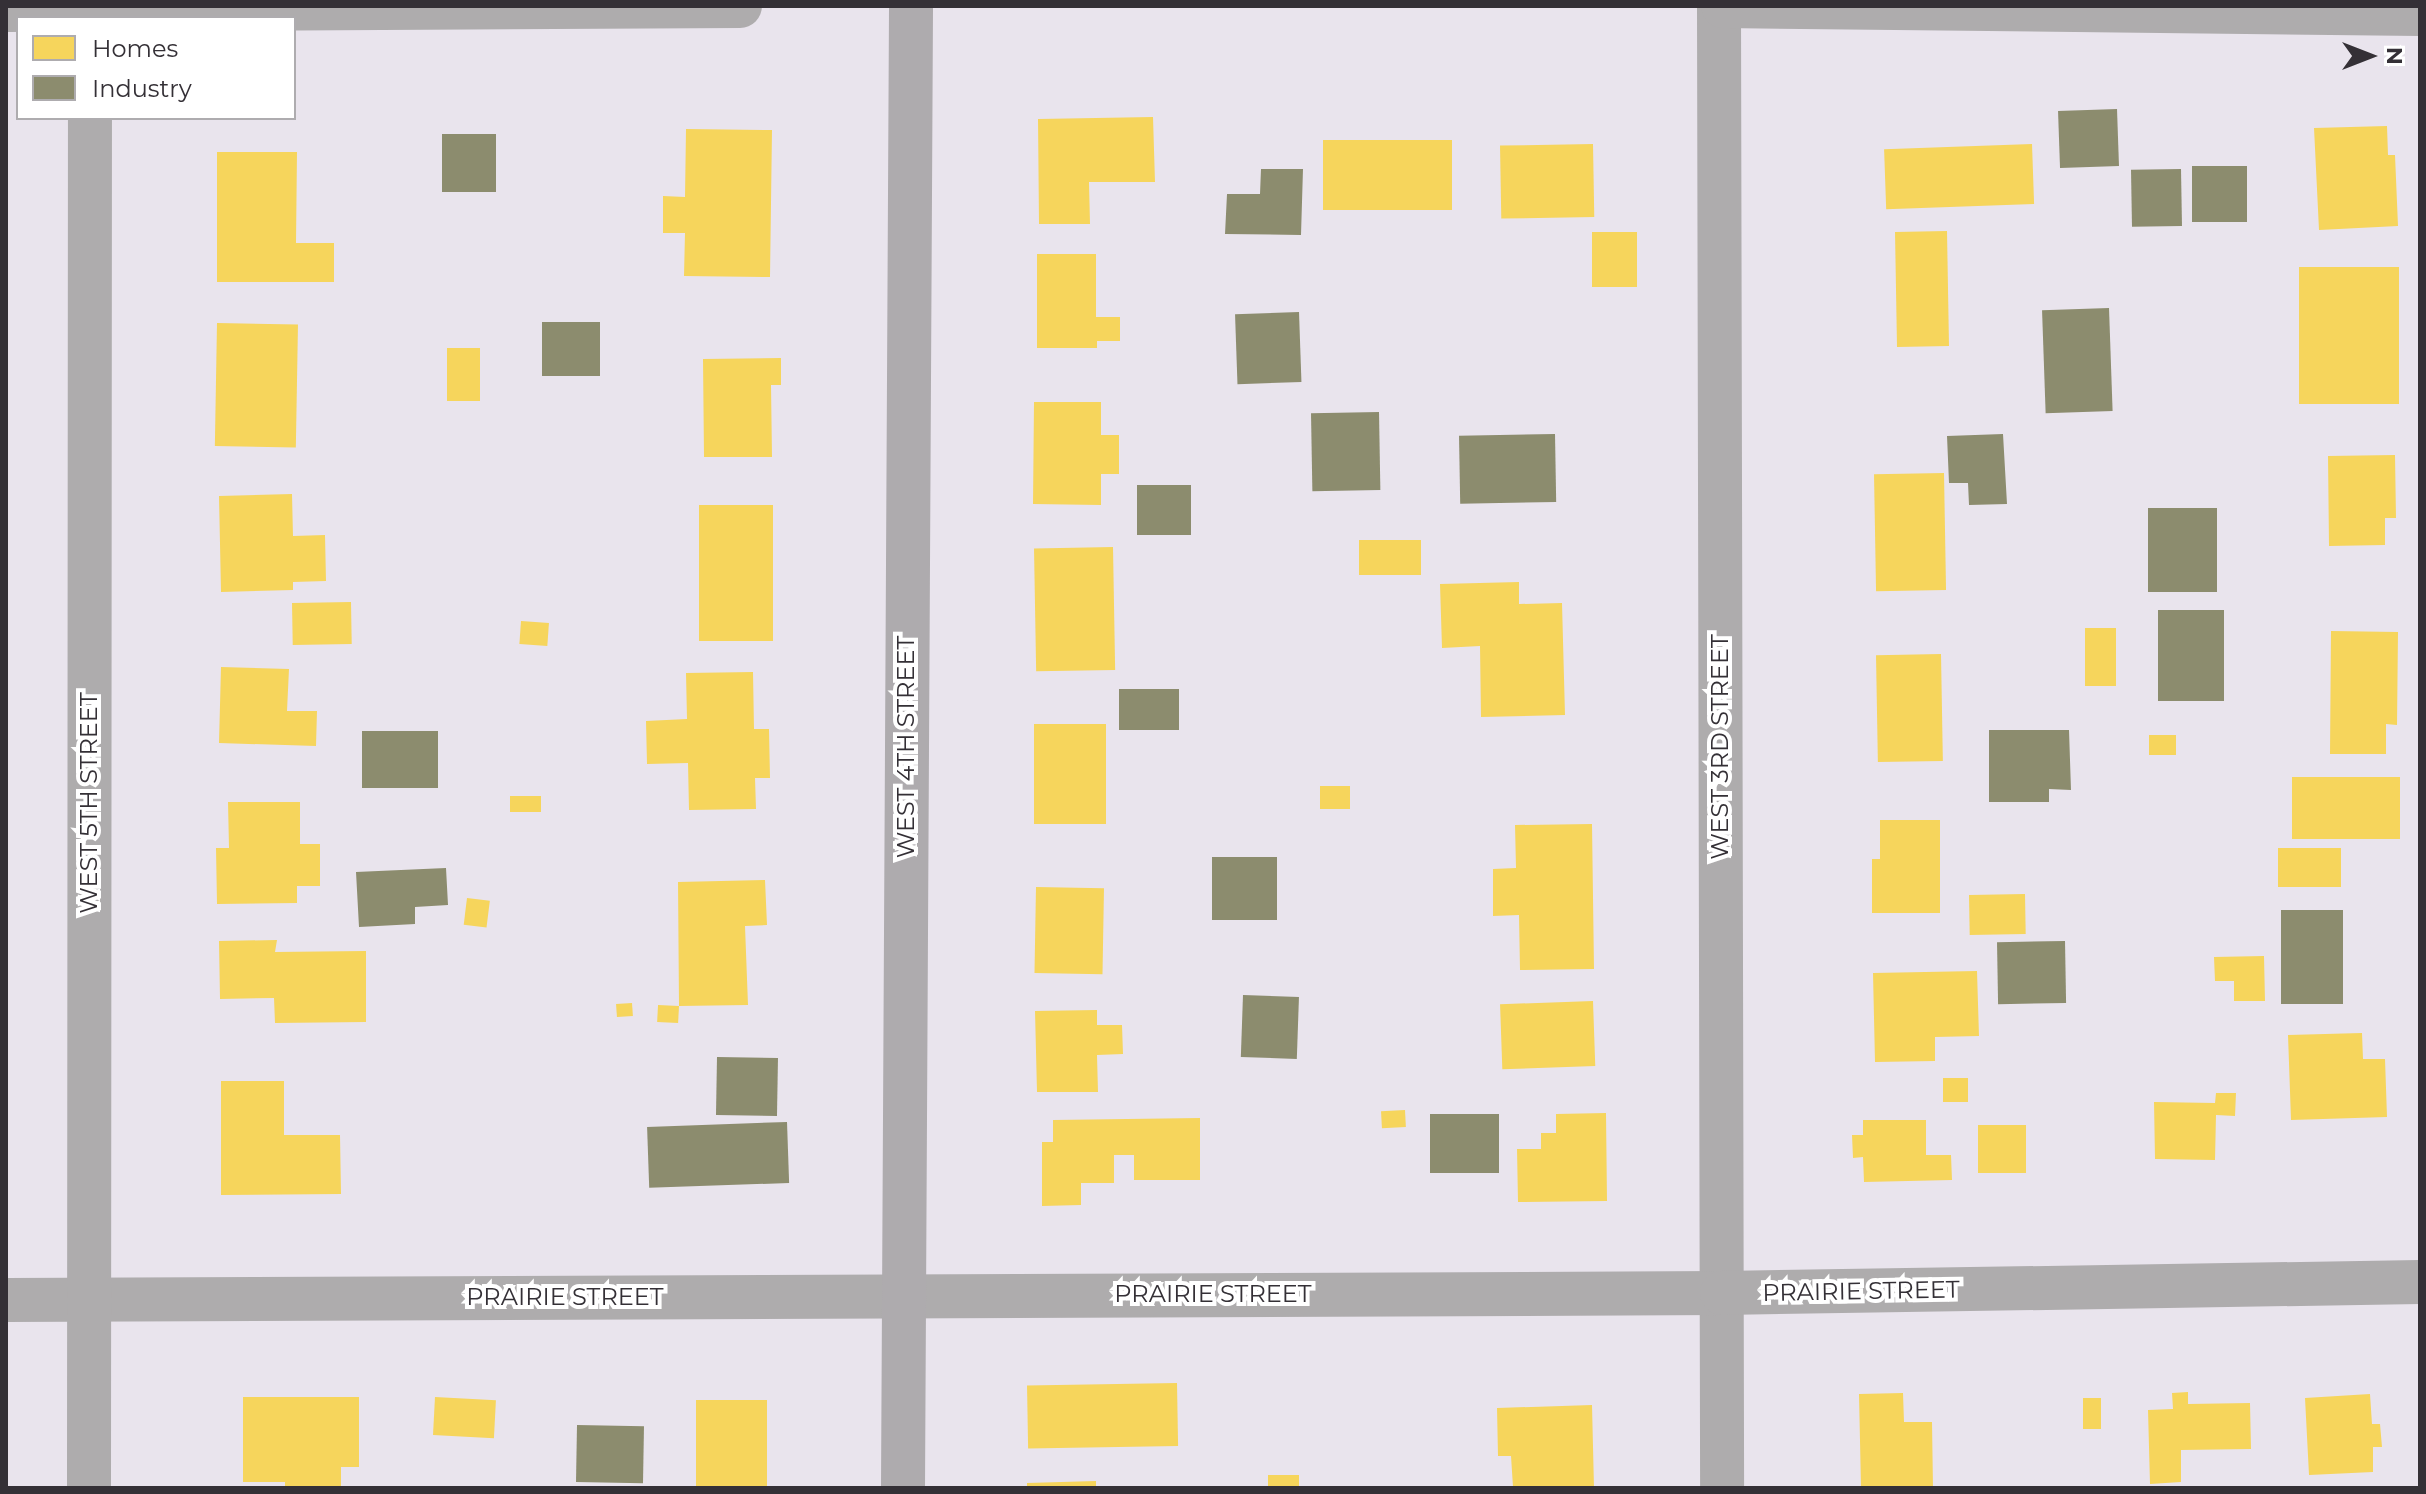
<!DOCTYPE html>
<html>
<head>
<meta charset="utf-8">
<style>
  body { margin:0 }
  #map { position:relative; width:2426px; height:1494px; overflow:hidden; background:#e9e4ed; font-family:Montserrat,sans-serif }
  div>[style] { position:absolute }
  .homes>* { inset:0; background:#f6d55c; transform-origin:0 0 }
  .industry>* { inset:0; background:#8c8c6e; transform-origin:0 0 }
  .street>* { height:44px; margin:-22px; padding:0 22px; transform-origin:22px; border-radius:22px; background:#aeacad }
  .secondary>* { height:44px; margin:-22px; padding:0 22px; transform-origin:22px; border-radius:22px; background:#aeabae }
  span { translate:-50% -50%; white-space:nowrap; text-align:center; line-height:1.15; -webkit-text-stroke:8px #fff; paint-order:stroke }
  .street-label { font-size:24px; color:#343036 }
  .frame { position:absolute; inset:0; border:8px solid #343036; pointer-events:none }
  .legend { position:absolute; left:16px; top:16px; width:280px; height:104px; box-sizing:border-box; background:#fff; border:2px solid #aeacaf; margin:0; padding:10px 14px; list-style:none; font-size:24px; color:#343036 }
  .legend li { display:flex; align-items:center; gap:16px; height:40px }
  .legend b { width:40px; border:2px solid #aeacaf }
  .north { position:absolute; left:2330px; top:16px; width:80px; height:80px; -webkit-text-stroke:6px #fff; paint-order:stroke; rotate:90deg; font-size:22px; font-weight:700; line-height:32px; text-align:center; color:#343036 }
  .north::after { content:''; display:block; margin:auto; width:28px; height:36px; background:#343036; clip-path:polygon(50% 0,100% 100%,50% 72%,0 100%) }
</style>
</head>
<body>
<div id="map">
  <div class="homes">
    <div style="clip-path:polygon(1153px 117px,1155px 182px,1089px 182px,1090px 224px,1039px 224px,1038px 119px)"></div>
    <div style="clip-path:polygon(2387px 126px,2388px 155px,2395px 155px,2398px 226px,2319px 230px,2314px 128px)"></div>
    <div style="clip-path:polygon(686px 129px,772px 130px,770px 277px,684px 276px,685px 233px,663px 233px,663px 196px,685px 197px)"></div>
    <div style="left:1323px;top:140px;width:129px;height:70px"></div>
    <div style="left:1593px;top:144px;width:73px;height:93px;rotate:89deg"></div>
    <div style="left:2032px;top:144px;width:60px;height:148px;rotate:88deg"></div>
    <div style="clip-path:polygon(217px 152px,297px 152px,296px 243px,334px 243px,334px 282px,217px 282px)"></div>
    <div style="left:1947px;top:231px;width:115px;height:52px;rotate:89deg"></div>
    <div style="left:1592px;top:232px;width:45px;height:55px"></div>
    <div style="clip-path:polygon(1037px 254px,1096px 254px,1096px 317px,1120px 317px,1120px 341px,1097px 341px,1097px 348px,1037px 348px)"></div>
    <div style="left:2399px;top:267px;width:137px;height:100px;rotate:90deg"></div>
    <div style="left:217px;top:323px;width:81px;height:123px;rotate:1deg"></div>
    <div style="left:447px;top:348px;width:33px;height:53px"></div>
    <div style="clip-path:polygon(781px 358px,781px 385px,771px 385px,772px 457px,704px 457px,703px 359px)"></div>
    <div style="clip-path:polygon(1034px 402px,1101px 402px,1101px 435px,1119px 435px,1119px 474px,1101px 474px,1101px 505px,1033px 504px)"></div>
    <div style="clip-path:polygon(2395px 455px,2396px 518px,2385px 518px,2385px 545px,2329px 546px,2328px 456px)"></div>
    <div style="left:1944px;top:473px;width:117px;height:70px;rotate:89deg"></div>
    <div style="clip-path:polygon(292px 494px,293px 536px,325px 535px,326px 581px,293px 582px,293px 590px,221px 592px,219px 496px)"></div>
    <div style="left:699px;top:505px;width:74px;height:136px"></div>
    <div style="left:1421px;top:540px;width:35px;height:62px;rotate:90deg"></div>
    <div style="left:1113px;top:547px;width:123px;height:79px;rotate:89deg"></div>
    <div style="clip-path:polygon(1519px 582px,1519px 604px,1562px 603px,1565px 715px,1481px 717px,1480px 646px,1442px 648px,1440px 584px)"></div>
    <div style="left:351px;top:602px;width:42px;height:59px;rotate:89deg"></div>
    <div style="left:521px;top:621px;width:28px;height:23px;rotate:4deg"></div>
    <div style="left:2085px;top:628px;width:31px;height:58px"></div>
    <div style="clip-path:polygon(2331px 631px,2398px 632px,2397px 725px,2386px 724px,2386px 754px,2330px 754px)"></div>
    <div style="left:1941px;top:654px;width:107px;height:65px;rotate:89deg"></div>
    <div style="clip-path:polygon(221px 667px,289px 669px,287px 711px,317px 711px,316px 746px,219px 743px)"></div>
    <div style="clip-path:polygon(753px 672px,754px 729px,769px 729px,770px 778px,755px 778px,756px 809px,689px 810px,688px 763px,647px 764px,646px 721px,687px 719px,686px 673px)"></div>
    <div style="left:1034px;top:724px;width:72px;height:100px"></div>
    <div style="left:2149px;top:735px;width:27px;height:20px"></div>
    <div style="left:2292px;top:777px;width:108px;height:62px"></div>
    <div style="left:1320px;top:786px;width:30px;height:23px"></div>
    <div style="left:541px;top:796px;width:16px;height:31px;rotate:90deg"></div>
    <div style="clip-path:polygon(228px 802px,300px 802px,300px 844px,320px 844px,320px 886px,297px 886px,297px 903px,217px 904px,216px 848px,229px 848px)"></div>
    <div style="clip-path:polygon(1880px 820px,1940px 820px,1940px 913px,1872px 913px,1872px 859px,1880px 859px)"></div>
    <div style="clip-path:polygon(1592px 824px,1594px 969px,1520px 970px,1519px 915px,1493px 916px,1493px 869px,1516px 868px,1515px 825px)"></div>
    <div style="left:2278px;top:848px;width:63px;height:39px"></div>
    <div style="clip-path:polygon(765px 880px,767px 925px,745px 926px,748px 1005px,679px 1006px,678px 882px)"></div>
    <div style="left:1036px;top:887px;width:68px;height:86px;rotate:1deg"></div>
    <div style="left:2025px;top:894px;width:40px;height:56px;rotate:89deg"></div>
    <div style="left:467px;top:898px;width:23px;height:27px;rotate:7deg"></div>
    <div style="clip-path:polygon(277px 940px,275px 952px,366px 951px,366px 1022px,275px 1023px,274px 998px,220px 999px,219px 941px)"></div>
    <div style="clip-path:polygon(2264px 956px,2265px 1001px,2234px 1001px,2234px 981px,2215px 981px,2214px 957px)"></div>
    <div style="clip-path:polygon(1977px 971px,1979px 1036px,1935px 1037px,1935px 1061px,1875px 1062px,1873px 973px)"></div>
    <div style="left:1593px;top:1001px;width:65px;height:93px;rotate:88deg"></div>
    <div style="left:632px;top:1003px;width:13px;height:16px;rotate:86deg"></div>
    <div style="left:679px;top:1006px;width:17px;height:21px;rotate:93deg"></div>
    <div style="clip-path:polygon(1097px 1010px,1097px 1025px,1122px 1025px,1123px 1054px,1097px 1055px,1098px 1092px,1037px 1092px,1035px 1011px)"></div>
    <div style="clip-path:polygon(2362px 1033px,2363px 1059px,2385px 1059px,2387px 1117px,2291px 1120px,2288px 1035px)"></div>
    <div style="left:1943px;top:1078px;width:25px;height:24px"></div>
    <div style="clip-path:polygon(221px 1081px,284px 1081px,284px 1135px,340px 1135px,341px 1194px,221px 1195px)"></div>
    <div style="clip-path:polygon(2216px 1093px,2236px 1093px,2235px 1116px,2216px 1115px,2215px 1160px,2155px 1159px,2154px 1102px,2215px 1103px)"></div>
    <div style="left:1405px;top:1110px;width:17px;height:24px;rotate:87deg"></div>
    <div style="clip-path:polygon(1606px 1113px,1607px 1201px,1518px 1202px,1517px 1149px,1541px 1149px,1541px 1133px,1556px 1133px,1556px 1114px)"></div>
    <div style="clip-path:polygon(1200px 1118px,1200px 1180px,1134px 1180px,1134px 1155px,1114px 1155px,1114px 1183px,1081px 1183px,1081px 1205px,1042px 1206px,1042px 1142px,1053px 1142px,1053px 1120px)"></div>
    <div style="clip-path:polygon(1863px 1120px,1926px 1120px,1926px 1155px,1951px 1155px,1952px 1180px,1864px 1182px,1863px 1157px,1853px 1158px,1852px 1135px,1863px 1135px)"></div>
    <div style="left:1978px;top:1125px;width:48px;height:48px"></div>
    <div style="left:1177px;top:1383px;width:63px;height:150px;rotate:89deg"></div>
    <div style="clip-path:polygon(2188px 1392px,2188px 1404px,2250px 1403px,2251px 1449px,2181px 1450px,2181px 1482px,2150px 1484px,2148px 1410px,2173px 1409px,2172px 1393px)"></div>
    <div style="clip-path:polygon(1903px 1393px,1904px 1422px,1932px 1422px,1933px 1488px,1861px 1488px,1859px 1394px)"></div>
    <div style="clip-path:polygon(2370px 1394px,2372px 1424px,2380px 1424px,2382px 1447px,2373px 1447px,2373px 1472px,2309px 1475px,2305px 1398px)"></div>
    <div style="clip-path:polygon(243px 1397px,359px 1397px,359px 1467px,341px 1467px,341px 1488px,285px 1488px,285px 1482px,243px 1482px)"></div>
    <div style="left:435px;top:1397px;width:61px;height:38px;rotate:3deg"></div>
    <div style="left:2083px;top:1398px;width:18px;height:31px"></div>
    <div style="left:696px;top:1400px;width:71px;height:88px"></div>
    <div style="clip-path:polygon(1592px 1405px,1594px 1488px,1513px 1487px,1511px 1456px,1498px 1456px,1497px 1408px)"></div>
    <div style="left:1268px;top:1475px;width:31px;height:13px"></div>
    <div style="clip-path:polygon(1096px 1481px,1096px 1488px,1027px 1488px,1027px 1483px)"></div>
  </div>
  <div class="industry">
    <div style="left:2117px;top:109px;width:57px;height:59px;rotate:88deg"></div>
    <div style="left:442px;top:134px;width:54px;height:58px"></div>
    <div style="left:2247px;top:166px;width:56px;height:55px;rotate:90deg"></div>
    <div style="clip-path:polygon(1261px 169px,1303px 169px,1301px 235px,1225px 234px,1227px 194px,1260px 194px)"></div>
    <div style="left:2181px;top:169px;width:57px;height:50px;rotate:89deg"></div>
    <div style="left:2109px;top:308px;width:103px;height:67px;rotate:88deg"></div>
    <div style="left:1299px;top:312px;width:70px;height:64px;rotate:88deg"></div>
    <div style="left:542px;top:322px;width:58px;height:54px"></div>
    <div style="left:1379px;top:412px;width:78px;height:68px;rotate:89deg"></div>
    <div style="left:1555px;top:434px;width:68px;height:96px;rotate:89deg"></div>
    <div style="clip-path:polygon(2003px 434px,2007px 504px,1969px 505px,1968px 483px,1949px 483px,1947px 436px)"></div>
    <div style="left:1137px;top:485px;width:54px;height:50px"></div>
    <div style="left:2217px;top:508px;width:84px;height:69px;rotate:90deg"></div>
    <div style="left:2158px;top:610px;width:66px;height:91px"></div>
    <div style="left:1179px;top:689px;width:41px;height:60px;rotate:90deg"></div>
    <div style="clip-path:polygon(1989px 730px,2069px 730px,2071px 790px,2049px 789px,2049px 802px,1989px 802px)"></div>
    <div style="left:438px;top:731px;width:57px;height:76px;rotate:90deg"></div>
    <div style="left:1277px;top:857px;width:63px;height:65px;rotate:90deg"></div>
    <div style="clip-path:polygon(446px 868px,448px 905px,415px 907px,415px 924px,359px 927px,356px 872px)"></div>
    <div style="left:2281px;top:910px;width:62px;height:94px"></div>
    <div style="left:2065px;top:941px;width:62px;height:68px;rotate:89deg"></div>
    <div style="left:1243px;top:995px;width:56px;height:62px;rotate:2deg"></div>
    <div style="left:717px;top:1057px;width:61px;height:58px;rotate:1deg"></div>
    <div style="left:1430px;top:1114px;width:69px;height:59px"></div>
    <div style="left:787px;top:1122px;width:61px;height:140px;rotate:88deg"></div>
    <div style="left:577px;top:1425px;width:67px;height:57px;rotate:1deg"></div>
  </div>
  <div class="street">
    <div style="left:1719px;top:6px;width:1482px;rotate:89.88deg"></div>
    <div style="left:1723px;top:6px;width:697px;rotate:0.66deg"></div>
    <div style="left:6px;top:10px;width:734px;rotate:-0.31deg"></div>
    <div style="left:6px;top:1300px;width:1716px;rotate:-0.23deg"></div>
    <div style="left:1722px;top:1293px;width:698px;rotate:-0.9deg"></div>
    <div style="left:89px;top:1488px;width:1370px;rotate:-89.96deg"></div>
  </div>
  <div class="secondary">
    <div style="left:903px;top:1488px;width:1482px;rotate:-89.69deg"></div>
  </div>
  <div class="street-label">
    <span style="left:906px;top:747px;rotate:-90deg">WEST 4TH STREET</span>
    <span style="left:1720px;top:747px;rotate:-90deg">WEST 3RD STREET</span>
    <span style="left:89px;top:803px;rotate:-90deg">WEST 5TH STREET</span>
    <span style="left:1861px;top:1291px;rotate:-1deg">PRAIRIE STREET</span>
    <span style="left:1213px;top:1294px">PRAIRIE STREET</span>
    <span style="left:565px;top:1297px">PRAIRIE STREET</span>
  </div>
  <div class="frame"></div>
  <ul class="legend">
  <li><b style="height:22px;background:#f6d55c"></b>Homes</li>
  <li><b style="height:22px;background:#8c8c6e"></b>Industry</li>
  </ul>
  <div class="north">N</div>
</div>
</body>
</html>
